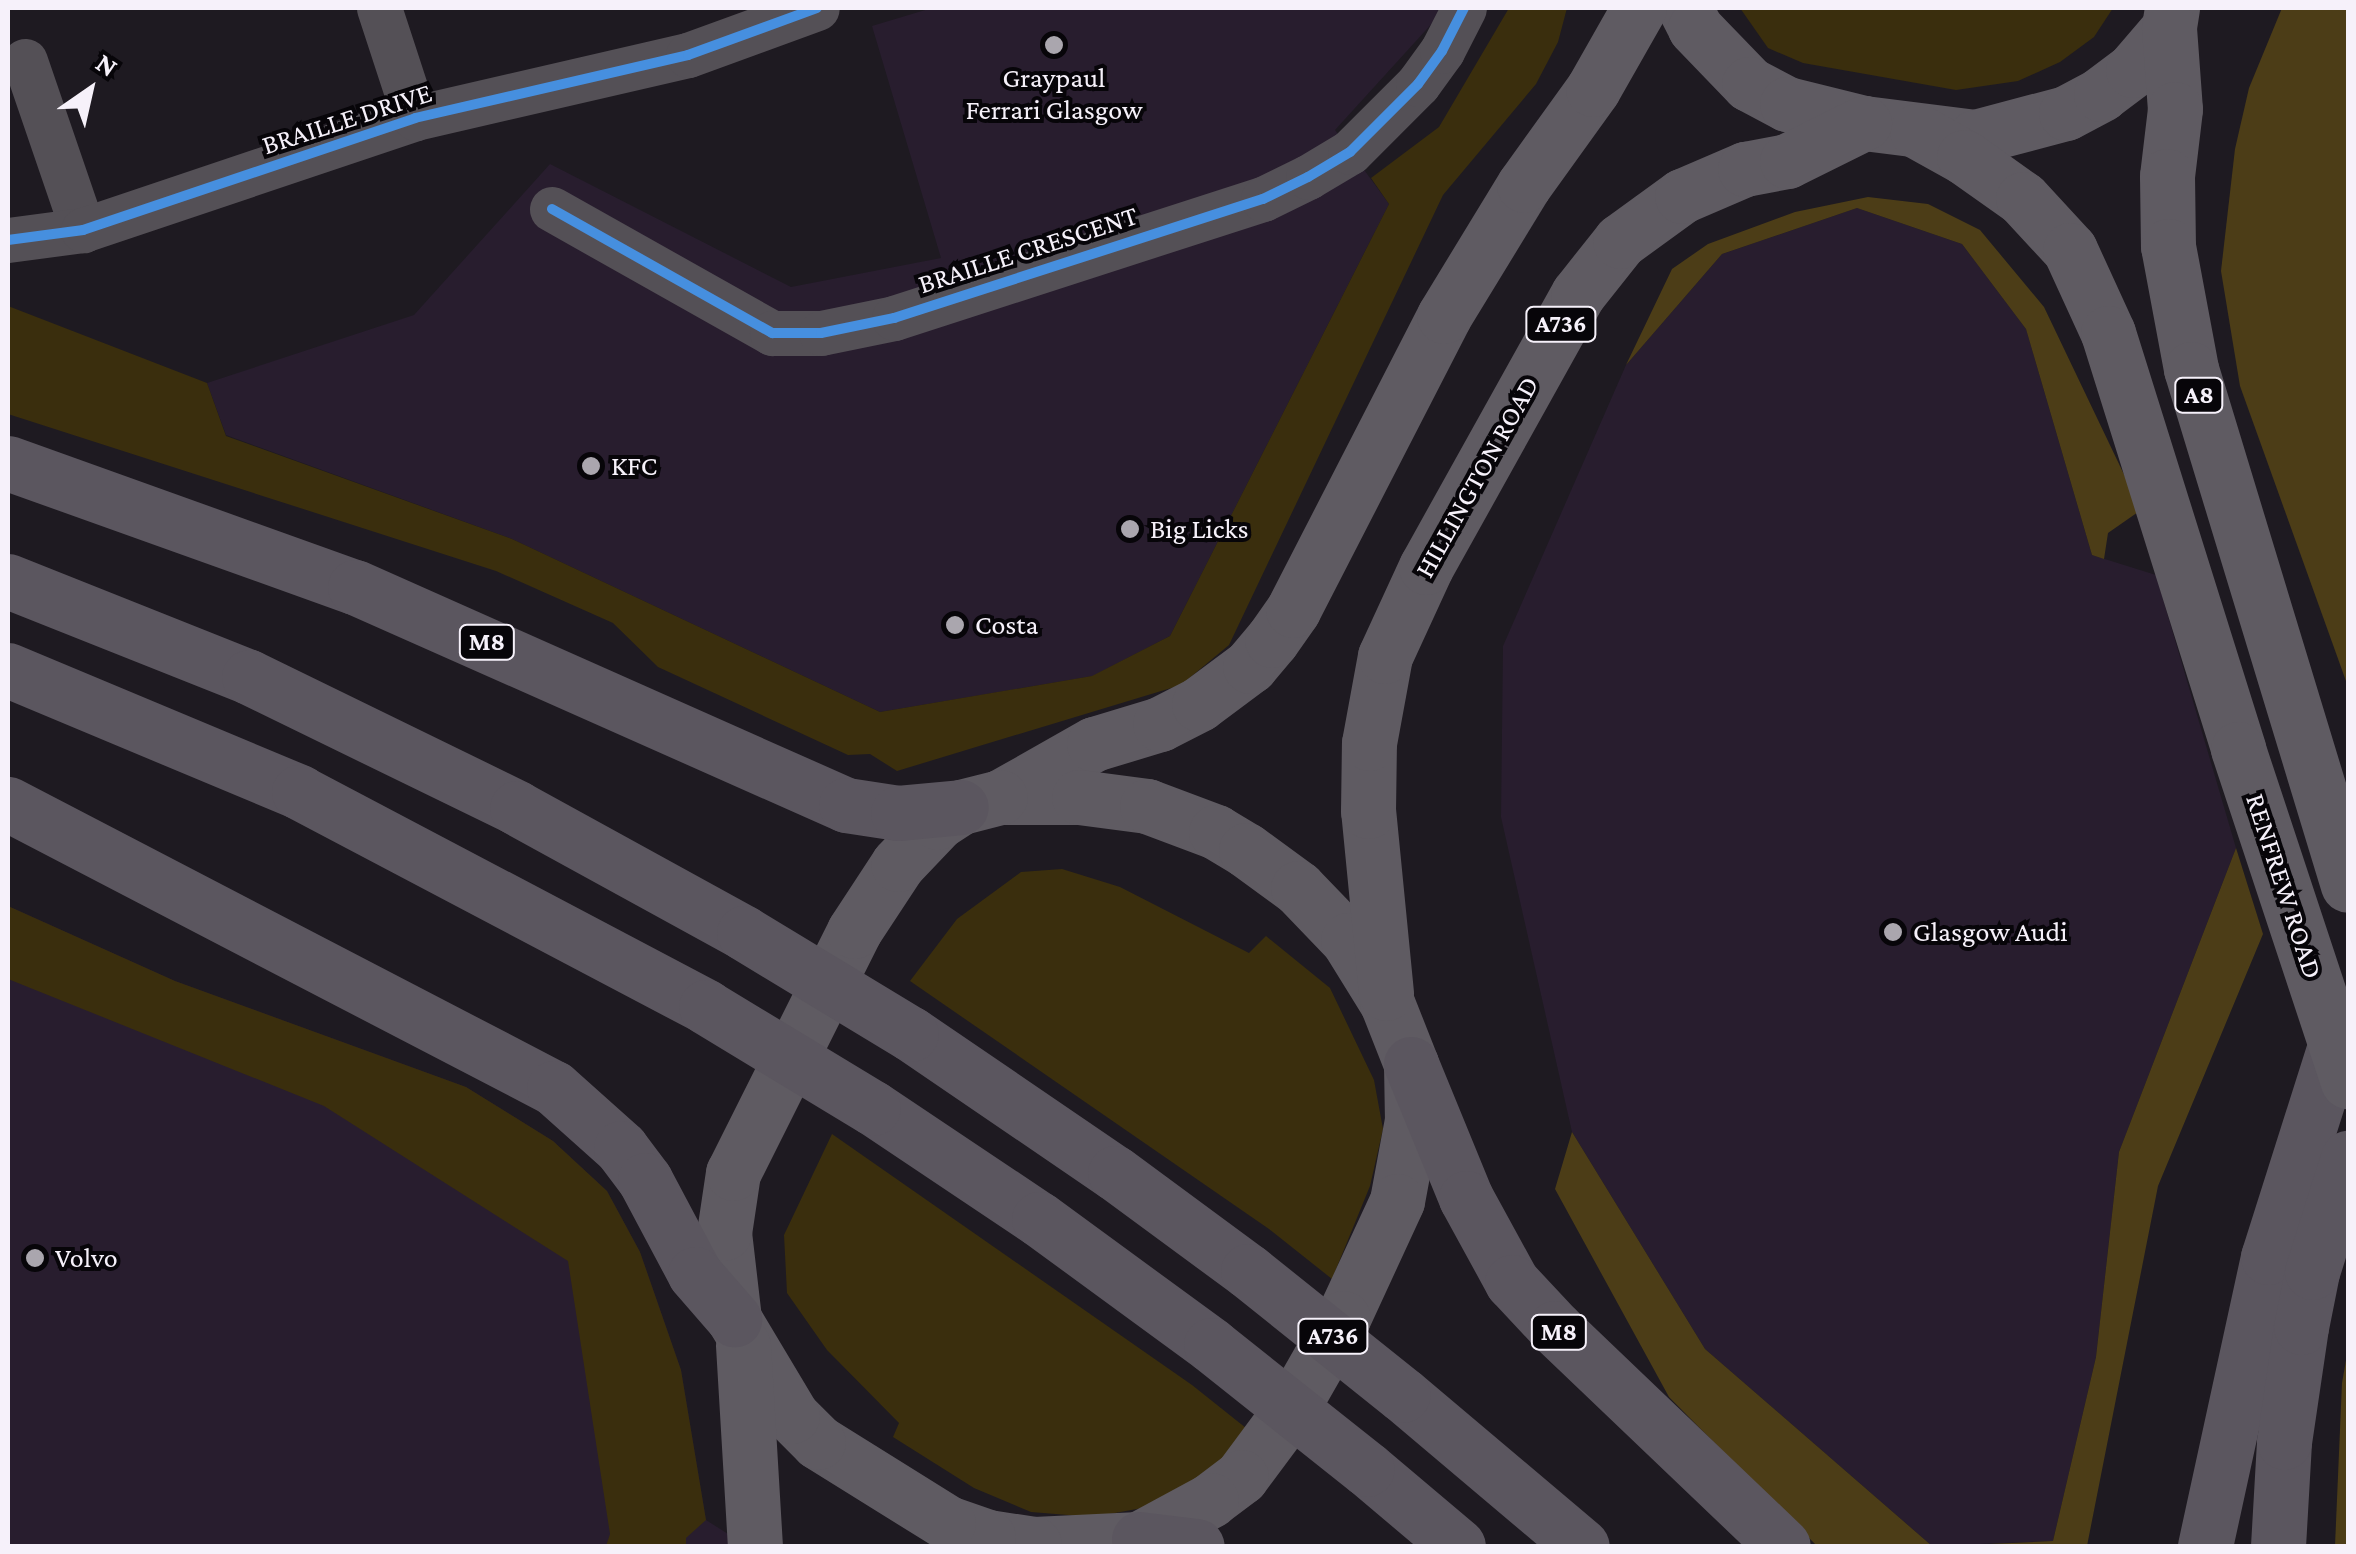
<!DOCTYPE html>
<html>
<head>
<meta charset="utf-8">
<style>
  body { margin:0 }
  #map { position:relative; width:2356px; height:1554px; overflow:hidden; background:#1e1a21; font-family:"Crimson Pro",serif }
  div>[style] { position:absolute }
  .built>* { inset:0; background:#281d2e }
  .green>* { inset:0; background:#3a2e0d }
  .forest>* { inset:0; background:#4c3d17 }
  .minor>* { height:45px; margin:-22.5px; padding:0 22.5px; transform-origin:22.5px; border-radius:22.5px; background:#545056 }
  .primary>* { height:55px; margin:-27.5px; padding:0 27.5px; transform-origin:27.5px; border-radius:27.5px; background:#5f5b62 }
  .motorway>* { height:55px; margin:-27.5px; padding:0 27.5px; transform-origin:27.5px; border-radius:27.5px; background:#5b565f }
  .primary-bridge>* { height:55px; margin:-27.5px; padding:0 27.5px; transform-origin:27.5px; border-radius:27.5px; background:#5f5b62 }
  .motorway-bridge>* { height:55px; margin:-27.5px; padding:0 27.5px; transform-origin:27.5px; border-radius:27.5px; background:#5b565f }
  .cycleway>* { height:10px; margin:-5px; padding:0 5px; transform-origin:5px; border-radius:5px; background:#468fdf }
  .dots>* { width:28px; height:28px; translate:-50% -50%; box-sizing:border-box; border:5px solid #070509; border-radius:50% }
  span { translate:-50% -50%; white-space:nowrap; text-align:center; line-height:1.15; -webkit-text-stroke:8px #070509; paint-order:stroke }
  .shield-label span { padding:2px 8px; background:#070509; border:2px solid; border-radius:8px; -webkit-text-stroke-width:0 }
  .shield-label { font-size:25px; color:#f6f1fa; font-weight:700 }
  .poi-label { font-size:28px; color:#f6f1fa }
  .left { translate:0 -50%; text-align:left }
  .street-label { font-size:28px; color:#f6f1fa }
  .frame { position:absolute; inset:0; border:10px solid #f6f1fa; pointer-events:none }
  .north { position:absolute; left:40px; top:40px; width:100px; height:100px; -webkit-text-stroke:8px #070509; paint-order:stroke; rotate:34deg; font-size:28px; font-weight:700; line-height:40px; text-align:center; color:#f6f1fa }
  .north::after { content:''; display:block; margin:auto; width:35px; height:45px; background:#f6f1fa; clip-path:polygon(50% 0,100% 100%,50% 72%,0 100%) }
</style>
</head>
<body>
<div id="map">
  <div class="built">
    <div style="clip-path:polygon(932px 8px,1439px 8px,1436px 19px,1335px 130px,1389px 204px,1170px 636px,1093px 676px,880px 712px,512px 539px,226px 435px,207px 383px,414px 315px,550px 164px,791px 287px,941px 258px,872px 26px)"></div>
    <div style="clip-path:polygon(1857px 208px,1962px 244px,2026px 329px,2092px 555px,2156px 575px,2236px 848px,2119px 1152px,2096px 1357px,2053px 1541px,1932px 1546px,1705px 1349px,1572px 1132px,1501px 817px,1503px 646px,1626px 365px,1722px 254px)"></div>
    <div style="clip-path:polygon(8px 906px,175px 981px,466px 1087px,553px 1141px,607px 1191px,640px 1252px,681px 1370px,706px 1520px,747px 1546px,8px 1546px)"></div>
  </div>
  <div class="green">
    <div style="clip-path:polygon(1509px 8px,1567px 8px,1558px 42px,1536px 84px,1443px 195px,1229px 645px,1181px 685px,897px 771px,870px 754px,848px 755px,658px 667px,613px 623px,496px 571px,8px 414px,8px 306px,207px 383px,226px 436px,512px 539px,880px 712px,1092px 676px,1170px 636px,1389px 204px,1371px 178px,1439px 127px)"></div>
    <div style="clip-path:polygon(1740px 8px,2113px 8px,2094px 37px,2060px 62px,2018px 81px,1956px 90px,1803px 63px,1768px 48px)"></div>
    <div style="clip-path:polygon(1062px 869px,1120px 887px,1249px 953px,1266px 936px,1330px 988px,1374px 1080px,1383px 1129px,1370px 1186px,1332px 1279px,1269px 1229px,910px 981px,957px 919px,1021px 872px)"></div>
    <div style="clip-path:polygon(8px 906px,175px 981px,466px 1087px,553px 1141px,607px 1191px,640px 1252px,681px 1370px,706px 1520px,686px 1538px,686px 1546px,606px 1546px,610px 1534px,568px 1261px,324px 1106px,8px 979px)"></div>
    <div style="clip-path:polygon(832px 1134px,1192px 1385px,1251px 1432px,1206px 1484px,1164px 1504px,1093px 1517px,1031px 1512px,974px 1488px,893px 1437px,899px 1423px,827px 1350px,787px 1293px,784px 1235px)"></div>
  </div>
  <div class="forest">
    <div style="clip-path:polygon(2282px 8px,2348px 8px,2346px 681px,2240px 386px,2221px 271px,2235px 149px,2249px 88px)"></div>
    <div style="clip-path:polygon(1868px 197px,1928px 204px,1980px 230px,2044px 307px,2141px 510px,2108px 533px,2104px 559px,2092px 555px,2026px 329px,1962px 244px,1857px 208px,1722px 254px,1626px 365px,1672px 269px,1708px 244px,1795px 212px)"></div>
    <div style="clip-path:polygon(2236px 848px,2263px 934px,2158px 1186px,2087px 1546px,1945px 1546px,2053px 1541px,2096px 1357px,2119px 1152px)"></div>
    <div style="clip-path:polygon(1572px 1132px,1705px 1349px,1932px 1546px,1817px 1546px,1669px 1397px,1555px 1189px)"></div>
    <div style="clip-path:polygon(2348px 1349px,2348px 1546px,2335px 1546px,2342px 1383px)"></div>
  </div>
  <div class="minor">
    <div style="left:379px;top:8px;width:116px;rotate:71.9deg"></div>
    <div style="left:25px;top:61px;width:179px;rotate:71.1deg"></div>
    <div style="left:552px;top:209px;width:253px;rotate:29.4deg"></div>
    <div style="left:772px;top:333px;width:49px"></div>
    <div style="left:821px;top:333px;width:75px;rotate:-11.6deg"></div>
    <div style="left:894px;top:318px;width:388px;rotate:-17.9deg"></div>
    <div style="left:1263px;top:199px;width:50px;rotate:-26.1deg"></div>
    <div style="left:1308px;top:177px;width:49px;rotate:-30.8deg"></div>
    <div style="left:1350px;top:152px;width:96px;rotate:-45deg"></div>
    <div style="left:1418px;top:84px;width:41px;rotate:-54deg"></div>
    <div style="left:1442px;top:51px;width:48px;rotate:-62.9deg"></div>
    <div style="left:8px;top:240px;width:76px;rotate:-7.6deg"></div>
    <div style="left:83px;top:230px;width:350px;rotate:-18.6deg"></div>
    <div style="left:415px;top:118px;width:280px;rotate:-13deg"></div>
    <div style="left:688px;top:55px;width:137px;rotate:-20deg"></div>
  </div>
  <div class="primary">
    <div style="left:1685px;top:8px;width:22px;rotate:63deg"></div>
    <div style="left:1695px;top:28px;width:78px;rotate:46deg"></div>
    <div style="left:1749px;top:84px;width:43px;rotate:27.8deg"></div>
    <div style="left:1787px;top:104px;width:79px;rotate:13.9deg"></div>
    <div style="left:1864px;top:123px;width:112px;rotate:7.2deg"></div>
    <div style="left:1975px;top:137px;width:94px;rotate:-14.8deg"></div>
    <div style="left:2066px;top:113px;width:40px;rotate:-28deg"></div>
    <div style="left:2101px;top:94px;width:40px;rotate:-37deg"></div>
    <div style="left:2133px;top:70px;width:55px;rotate:-49.4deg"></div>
    <div style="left:2172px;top:8px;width:20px;rotate:99deg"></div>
    <div style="left:2169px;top:28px;width:81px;rotate:85.8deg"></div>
    <div style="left:2175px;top:109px;width:67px;rotate:96.8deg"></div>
    <div style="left:2167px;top:176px;width:70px;rotate:89.2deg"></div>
    <div style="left:2168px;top:246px;width:125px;rotate:79.4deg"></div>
    <div style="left:2191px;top:369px;width:539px;rotate:73.08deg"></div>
    <div style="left:1917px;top:131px;width:54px;rotate:29deg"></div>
    <div style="left:1964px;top:157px;width:72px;rotate:35.4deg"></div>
    <div style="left:2023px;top:199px;width:69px;rotate:47.3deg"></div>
    <div style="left:2070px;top:250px;width:91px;rotate:65.4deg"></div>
    <div style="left:2108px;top:333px;width:436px;rotate:72.6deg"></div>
    <div style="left:1002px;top:796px;width:106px;rotate:-29.5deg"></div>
    <div style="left:1094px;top:744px;width:69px;rotate:-16.9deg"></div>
    <div style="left:1160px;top:724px;width:44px;rotate:-27.1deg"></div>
    <div style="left:1199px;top:704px;width:64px;rotate:-36.7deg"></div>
    <div style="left:1250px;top:666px;width:34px;rotate:-50deg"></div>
    <div style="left:1272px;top:640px;width:37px;rotate:-55deg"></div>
    <div style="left:1293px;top:610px;width:331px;rotate:-62.8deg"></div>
    <div style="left:1444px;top:316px;width:153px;rotate:-58.6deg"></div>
    <div style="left:1524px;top:185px;width:118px;rotate:-54.3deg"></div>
    <div style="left:1593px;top:89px;width:93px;rotate:-60.4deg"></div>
    <div style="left:1000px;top:797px;width:79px"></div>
    <div style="left:1079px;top:797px;width:69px;rotate:7.5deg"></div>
    <div style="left:1147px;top:806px;width:74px;rotate:20.6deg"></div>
    <div style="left:1216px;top:832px;width:35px;rotate:31deg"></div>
    <div style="left:1246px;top:850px;width:64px;rotate:36.2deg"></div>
    <div style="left:1298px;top:888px;width:72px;rotate:46.1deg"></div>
    <div style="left:1348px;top:940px;width:74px;rotate:58.2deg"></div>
    <div style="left:1387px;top:1003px;width:66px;rotate:68.5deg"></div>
    <div style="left:1411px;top:1064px;width:56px;rotate:89deg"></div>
    <div style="left:1412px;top:1120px;width:82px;rotate:100.5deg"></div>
    <div style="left:1397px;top:1201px;width:129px;rotate:114.8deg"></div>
    <div style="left:1343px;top:1318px;width:107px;rotate:119.7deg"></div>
    <div style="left:1290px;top:1411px;width:82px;rotate:126.6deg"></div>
    <div style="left:1241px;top:1477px;width:38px;rotate:143deg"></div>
    <div style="left:1211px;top:1500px;width:82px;rotate:151.6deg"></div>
    <div style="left:1139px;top:1539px;width:105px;rotate:177.3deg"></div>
    <div style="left:1034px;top:1544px;width:47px;rotate:-171.3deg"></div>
    <div style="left:988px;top:1537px;width:42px;rotate:-160.7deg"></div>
    <div style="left:948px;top:1523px;width:153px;rotate:-148.1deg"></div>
    <div style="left:818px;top:1442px;width:37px;rotate:-135deg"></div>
    <div style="left:792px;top:1416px;width:113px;rotate:-120.9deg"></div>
    <div style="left:734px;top:1319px;width:87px;rotate:-96.6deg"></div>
    <div style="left:724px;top:1233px;width:61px;rotate:-81.5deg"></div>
    <div style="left:733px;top:1173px;width:271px;rotate:-63.4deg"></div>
    <div style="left:854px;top:931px;width:80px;rotate:-56.7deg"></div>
    <div style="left:898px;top:864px;width:58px;rotate:-46.4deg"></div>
    <div style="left:938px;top:822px;width:27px;rotate:-33deg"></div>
    <div style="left:961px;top:807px;width:40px;rotate:-14.4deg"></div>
    <div style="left:1386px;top:993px;width:183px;rotate:-95.6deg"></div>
    <div style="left:1368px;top:811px;width:68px;rotate:-89.2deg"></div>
    <div style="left:1369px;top:743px;width:88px;rotate:-79.6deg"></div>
    <div style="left:1385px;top:656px;width:98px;rotate:-65.3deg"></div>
    <div style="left:1426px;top:567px;width:312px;rotate:-60.9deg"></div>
    <div style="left:1578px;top:294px;width:68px;rotate:-51.6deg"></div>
    <div style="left:1620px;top:241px;width:77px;rotate:-36deg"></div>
    <div style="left:1682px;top:196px;width:69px;rotate:-23.2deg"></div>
    <div style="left:1745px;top:169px;width:43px;rotate:-10.8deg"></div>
    <div style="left:1787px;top:161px;width:86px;rotate:-26.3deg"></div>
    <div style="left:743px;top:1345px;width:201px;rotate:86.6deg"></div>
  </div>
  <div class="motorway">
    <div style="left:8px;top:463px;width:368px;rotate:19.7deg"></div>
    <div style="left:355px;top:587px;width:537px;rotate:23.94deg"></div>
    <div style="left:846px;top:805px;width:53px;rotate:8.7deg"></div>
    <div style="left:898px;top:813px;width:63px;rotate:-5.4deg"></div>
    <div style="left:8px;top:581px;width:259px;rotate:21.7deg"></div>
    <div style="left:249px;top:677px;width:298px;rotate:26deg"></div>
    <div style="left:517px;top:808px;width:259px;rotate:28.8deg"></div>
    <div style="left:8px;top:670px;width:316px;rotate:22.7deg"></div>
    <div style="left:299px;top:792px;width:460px;rotate:27.8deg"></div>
    <div style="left:8px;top:804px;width:615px;rotate:27.48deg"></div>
    <div style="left:554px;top:1088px;width:90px;rotate:41.8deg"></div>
    <div style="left:621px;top:1148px;width:40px;rotate:53deg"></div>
    <div style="left:645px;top:1180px;width:106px;rotate:62deg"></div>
    <div style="left:695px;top:1274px;width:60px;rotate:49.1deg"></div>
    <div style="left:911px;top:1034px;width:247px;rotate:34.3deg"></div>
    <div style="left:1115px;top:1173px;width:165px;rotate:36.4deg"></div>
    <div style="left:1411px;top:1064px;width:145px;rotate:67.7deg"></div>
    <div style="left:1466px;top:1198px;width:96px;rotate:61.3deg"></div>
    <div style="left:1512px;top:1282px;width:63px;rotate:46.9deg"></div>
    <div style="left:1555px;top:1328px;width:315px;rotate:43.7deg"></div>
    <div style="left:873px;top:1108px;width:200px;rotate:33.8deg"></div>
    <div style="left:1039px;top:1219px;width:213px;rotate:36.2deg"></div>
    <div style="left:1403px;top:1395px;width:234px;rotate:40.2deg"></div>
    <div style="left:1367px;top:1469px;width:119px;rotate:40.2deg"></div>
    <div style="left:1139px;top:1539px;width:58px;rotate:6.9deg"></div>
    <div style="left:2205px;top:1546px;width:296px;rotate:-77.7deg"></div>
    <div style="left:2268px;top:1257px;width:251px;rotate:-72.4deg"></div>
    <div style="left:2278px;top:1546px;width:104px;rotate:-86.7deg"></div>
    <div style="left:2284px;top:1442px;width:116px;rotate:-81.6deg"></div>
    <div style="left:2301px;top:1327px;width:56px;rotate:-78.7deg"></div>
    <div style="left:2312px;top:1272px;width:120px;rotate:-72.5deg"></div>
  </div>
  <div class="primary-bridge">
    <div style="left:2238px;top:749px;width:350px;rotate:71.7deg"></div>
  </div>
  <div class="motorway-bridge">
    <div style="left:744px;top:933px;width:195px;rotate:31.2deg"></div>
    <div style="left:706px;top:1007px;width:195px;rotate:31.2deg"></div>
    <div style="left:1248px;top:1271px;width:198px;rotate:38.7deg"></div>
    <div style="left:1211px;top:1345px;width:199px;rotate:38.5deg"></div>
  </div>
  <div class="cycleway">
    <div style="left:552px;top:209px;width:253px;rotate:29.4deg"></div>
    <div style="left:772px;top:333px;width:49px"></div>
    <div style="left:821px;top:333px;width:75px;rotate:-11.6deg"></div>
    <div style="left:894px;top:318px;width:388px;rotate:-17.9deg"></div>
    <div style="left:1263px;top:199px;width:50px;rotate:-26.1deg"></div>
    <div style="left:1308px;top:177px;width:49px;rotate:-30.8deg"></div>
    <div style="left:1350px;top:152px;width:96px;rotate:-45deg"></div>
    <div style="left:1418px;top:84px;width:41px;rotate:-54deg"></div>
    <div style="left:1442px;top:51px;width:48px;rotate:-62.9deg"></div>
    <div style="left:8px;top:240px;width:76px;rotate:-7.6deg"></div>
    <div style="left:83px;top:230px;width:350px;rotate:-18.6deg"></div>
    <div style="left:415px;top:118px;width:280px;rotate:-13deg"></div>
    <div style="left:688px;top:55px;width:137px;rotate:-20deg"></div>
  </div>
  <div class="dots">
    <div style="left:1054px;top:45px;background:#aaa6ae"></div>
    <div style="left:591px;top:466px;background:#aaa6ae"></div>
    <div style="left:1130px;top:529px;background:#aaa6ae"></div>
    <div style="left:955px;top:625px;background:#aaa6ae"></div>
    <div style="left:1893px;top:932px;background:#aaa6ae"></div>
    <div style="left:35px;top:1258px;background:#aaa6ae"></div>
  </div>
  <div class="shield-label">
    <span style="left:1561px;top:324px">A736</span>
    <span style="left:2199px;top:395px">A8</span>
    <span style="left:487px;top:642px">M8</span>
    <span style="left:1559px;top:1332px">M8</span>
    <span style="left:1333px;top:1336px">A736</span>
  </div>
  <div class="poi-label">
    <span style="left:1054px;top:94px">Graypaul<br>Ferrari Glasgow</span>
    <span class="left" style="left:611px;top:466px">KFC</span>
    <span class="left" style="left:1150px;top:529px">Big Licks</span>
    <span class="left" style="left:975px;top:625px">Costa</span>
    <span class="left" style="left:1913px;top:932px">Glasgow Audi</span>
    <span class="left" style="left:55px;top:1258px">Volvo</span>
  </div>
  <div class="street-label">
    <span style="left:347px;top:119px;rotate:-18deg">BRAILLE DRIVE</span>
    <span style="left:1028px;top:250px;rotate:-18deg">BRAILLE CRESCENT</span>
    <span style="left:1477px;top:477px;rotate:-61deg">HILLINGTON ROAD</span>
    <span style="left:2284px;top:886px;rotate:72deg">RENFREW ROAD</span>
  </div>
  <div class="frame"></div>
  <div class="north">N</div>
</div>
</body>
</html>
